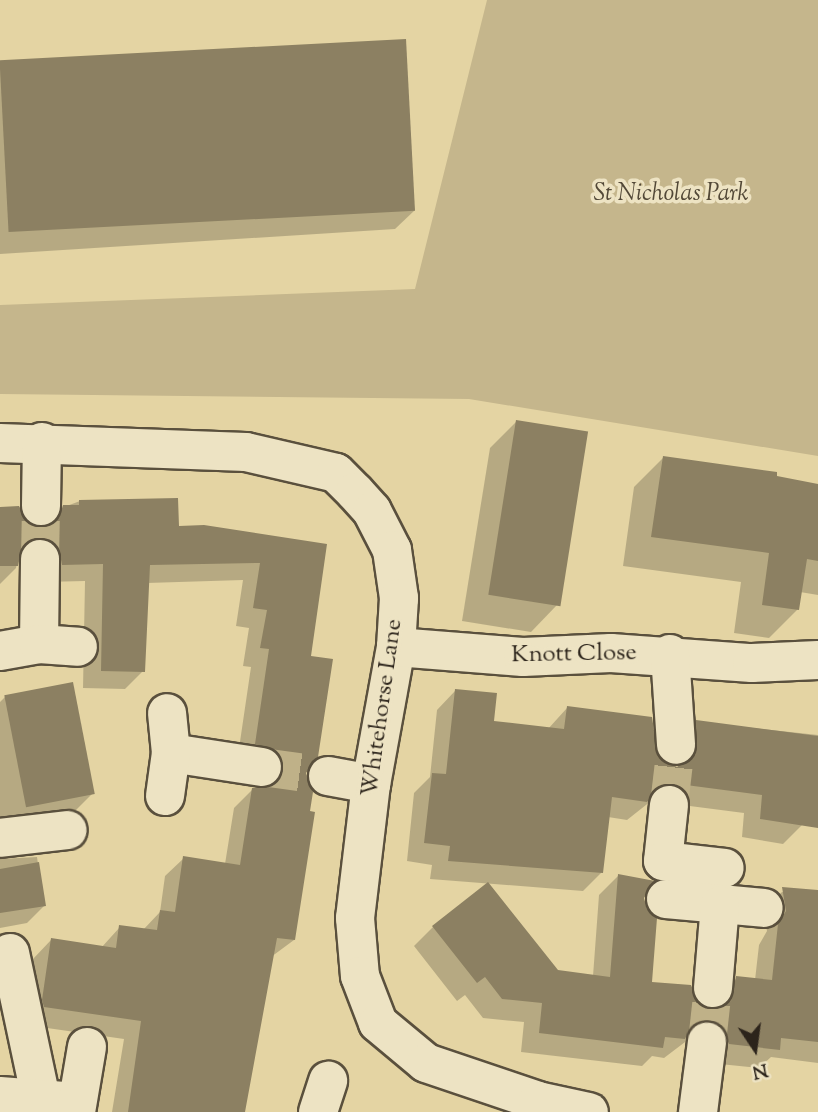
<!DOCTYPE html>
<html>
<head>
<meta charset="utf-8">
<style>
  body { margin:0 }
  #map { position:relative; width:818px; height:1112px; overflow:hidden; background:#e4d4a3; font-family:"Sorts Mill Goudy",serif }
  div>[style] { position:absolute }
  .green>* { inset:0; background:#c5b68c }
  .shadow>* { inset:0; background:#0003 }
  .building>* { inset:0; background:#8c8062; transform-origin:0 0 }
  .minor-tunnel>* { height:38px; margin-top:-19px; transform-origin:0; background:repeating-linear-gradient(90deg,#bfb188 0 38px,transparent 0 57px) }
  .roads { filter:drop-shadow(2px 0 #5a503d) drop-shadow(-2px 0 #5a503d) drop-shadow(0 2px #5a503d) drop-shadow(0 -2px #5a503d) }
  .minor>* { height:38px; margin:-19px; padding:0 19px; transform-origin:19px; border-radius:19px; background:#ede3c3 }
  span { translate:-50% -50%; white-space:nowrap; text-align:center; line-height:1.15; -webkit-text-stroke:7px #ede3c3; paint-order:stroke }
  .park-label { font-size:24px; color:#524837; font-style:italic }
  .street-label { font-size:24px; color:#2c241b }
  .north { position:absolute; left:720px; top:1014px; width:70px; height:70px; -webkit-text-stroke:5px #ede3c3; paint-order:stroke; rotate:167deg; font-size:19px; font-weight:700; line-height:28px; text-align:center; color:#2c241b }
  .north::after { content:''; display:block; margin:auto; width:24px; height:32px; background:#2c241b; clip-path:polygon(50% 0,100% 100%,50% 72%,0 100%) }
</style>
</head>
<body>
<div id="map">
  <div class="green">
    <div style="clip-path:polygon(487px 0,818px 0,818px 456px,469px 399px,0 394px,0 305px,415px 289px)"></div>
  </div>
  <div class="shadow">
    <div style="clip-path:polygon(0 66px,415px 210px,395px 229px,0 254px)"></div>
    <div style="clip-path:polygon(517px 421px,557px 605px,531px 632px,462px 621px,490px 448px)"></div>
    <div style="clip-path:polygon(663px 458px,818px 486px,818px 595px,800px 592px,798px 609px,769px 638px,734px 633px,741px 582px,623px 566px,634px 487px)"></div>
    <div style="clip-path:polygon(80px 501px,177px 528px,325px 546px,309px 657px,294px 940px,271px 957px,194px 1112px,112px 1112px,124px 1039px,26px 1025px,33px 959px,51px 940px,101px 948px,120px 927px,143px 930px,160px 912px,165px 876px,184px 858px,225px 864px,234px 808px,253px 789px,266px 789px,258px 768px,237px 762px,251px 667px,243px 666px,249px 628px,236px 626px,243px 580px,147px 583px,143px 671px,125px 689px,83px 688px,85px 581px,44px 582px,33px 558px,18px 558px,16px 568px,0 584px,0 508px,42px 530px,64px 507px)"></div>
    <div style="clip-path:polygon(455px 691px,492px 723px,548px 729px,567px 708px,678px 769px,678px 741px,697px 722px,818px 735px,818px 821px,802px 825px,783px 844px,742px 837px,744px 813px,651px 801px,627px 820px,608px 817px,602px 872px,583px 891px,430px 879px,432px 865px,407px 861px,414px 793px,430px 777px,437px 710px)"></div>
    <div style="clip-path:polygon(5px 697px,93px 793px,75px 811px,20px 822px,0 831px,0 702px)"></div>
    <div style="clip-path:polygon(37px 857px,44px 906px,27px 923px,0 928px,0 859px)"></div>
    <div style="clip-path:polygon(618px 876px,652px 881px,643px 896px,650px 983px,712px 1012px,717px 998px,737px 978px,755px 980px,759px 945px,767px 931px,763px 911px,782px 892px,818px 895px,818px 1063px,771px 1057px,759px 1068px,710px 1063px,689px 1039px,664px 1058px,652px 1056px,642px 1066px,521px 1052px,524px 1022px,483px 1018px,465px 995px,457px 1001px,414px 946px,433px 927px,557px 972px,593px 976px,599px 895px)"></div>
  </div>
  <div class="building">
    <div style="left:406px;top:39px;width:172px;height:407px;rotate:87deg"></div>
    <div style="left:516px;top:420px;width:73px;height:177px;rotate:9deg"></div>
    <div style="clip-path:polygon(663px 456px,777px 472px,777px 476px,818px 484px,818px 561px,807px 559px,799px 610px,762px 605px,769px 553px,651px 537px)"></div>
    <div style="clip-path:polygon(178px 498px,179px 526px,204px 525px,327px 544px,311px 656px,333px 659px,318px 757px,306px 773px,313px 792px,310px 811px,315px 812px,295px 940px,277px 938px,245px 1112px,128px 1112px,141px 1021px,44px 1007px,42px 1000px,51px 938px,116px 948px,119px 925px,157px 930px,160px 910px,175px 912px,183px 856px,240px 865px,252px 788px,271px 787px,283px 771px,276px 750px,255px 744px,269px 649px,260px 648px,267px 610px,253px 608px,260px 563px,150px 565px,145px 672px,101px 671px,103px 564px,62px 565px,59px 548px,40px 537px,22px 547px,18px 566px,0 566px,0 507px,19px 506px,29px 524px,41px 528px,59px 518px,63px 505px,79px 505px,79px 500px)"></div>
    <div style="left:73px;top:682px;width:114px;height:70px;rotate:79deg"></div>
    <div style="clip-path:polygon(455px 689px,497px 693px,494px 721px,564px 729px,567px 706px,652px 717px,658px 757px,677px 767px,696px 754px,696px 720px,818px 736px,818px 828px,760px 819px,762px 795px,686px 785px,686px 792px,671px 783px,660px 785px,647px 802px,612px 797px,603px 873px,448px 861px,450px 846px,424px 843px,432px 773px,446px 774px)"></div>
    <div style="clip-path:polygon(39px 862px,46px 906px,0 913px,0 869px)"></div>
    <div style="clip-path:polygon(618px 874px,655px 881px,644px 898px,647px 909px,657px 918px,652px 982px,691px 985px,700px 1005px,712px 1010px,731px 1001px,736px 976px,772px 980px,778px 924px,786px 911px,782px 887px,818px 890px,818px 1042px,781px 1038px,780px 1050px,729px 1044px,721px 1025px,709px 1020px,690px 1028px,685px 1039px,665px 1037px,663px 1048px,539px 1033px,542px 1003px,502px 999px,485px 977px,477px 983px,432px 926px,488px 882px,558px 970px,610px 977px)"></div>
  </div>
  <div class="minor-tunnel">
    <div style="left:40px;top:559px;width:53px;rotate:-88.9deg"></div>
    <div style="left:262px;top:767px;width:67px;rotate:7.8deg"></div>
    <div style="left:669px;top:805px;width:60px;rotate:-83.3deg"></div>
    <div style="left:707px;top:1042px;width:54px;rotate:-83.7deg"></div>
  </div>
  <div class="roads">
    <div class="minor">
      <div style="left:0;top:443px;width:246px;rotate:2.1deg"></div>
      <div style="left:246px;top:452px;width:92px;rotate:13.1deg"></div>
      <div style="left:336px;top:473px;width:27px;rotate:45deg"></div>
      <div style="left:355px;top:492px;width:25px;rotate:48deg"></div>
      <div style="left:372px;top:511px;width:44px;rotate:62.9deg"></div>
      <div style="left:392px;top:550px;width:49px;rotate:81.7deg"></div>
      <div style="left:399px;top:598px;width:49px;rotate:93.5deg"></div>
      <div style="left:396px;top:647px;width:139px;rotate:100.3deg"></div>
      <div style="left:371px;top:784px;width:135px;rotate:96.8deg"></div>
      <div style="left:355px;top:918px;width:58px;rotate:85.1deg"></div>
      <div style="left:360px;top:976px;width:50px;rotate:69deg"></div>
      <div style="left:378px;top:1023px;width:62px;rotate:39.8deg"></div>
      <div style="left:426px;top:1063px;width:118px;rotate:18.7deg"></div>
      <div style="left:538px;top:1101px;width:52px;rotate:12.2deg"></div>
      <div style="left:41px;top:506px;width:64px;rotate:-89.1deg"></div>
      <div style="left:39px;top:644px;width:85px;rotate:-89.3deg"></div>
      <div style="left:396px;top:647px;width:127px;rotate:4.5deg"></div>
      <div style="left:523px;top:657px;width:88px;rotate:-2.6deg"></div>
      <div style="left:611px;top:653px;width:141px;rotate:4.1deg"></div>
      <div style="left:752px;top:663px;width:66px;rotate:-2.6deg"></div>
      <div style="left:0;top:651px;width:40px;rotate:-10deg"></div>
      <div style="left:39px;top:644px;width:39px;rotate:4deg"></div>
      <div style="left:670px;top:654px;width:91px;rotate:86.2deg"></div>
      <div style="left:171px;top:753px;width:92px;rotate:8.7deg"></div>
      <div style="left:328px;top:776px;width:44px;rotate:10.5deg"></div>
      <div style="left:165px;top:796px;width:43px;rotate:-82.1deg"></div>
      <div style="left:171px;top:753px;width:40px;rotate:-95.7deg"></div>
      <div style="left:669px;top:805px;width:56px;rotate:96.1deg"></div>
      <div style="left:663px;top:861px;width:62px;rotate:6.4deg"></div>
      <div style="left:0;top:838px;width:68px;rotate:-6.7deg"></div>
      <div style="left:666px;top:899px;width:98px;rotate:5.2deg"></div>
      <div style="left:10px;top:953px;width:149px;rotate:78deg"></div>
      <div style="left:713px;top:988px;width:83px;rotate:-85.2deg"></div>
      <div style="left:0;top:1096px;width:77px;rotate:4.5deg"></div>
      <div style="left:76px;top:1112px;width:66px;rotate:-80.4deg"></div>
      <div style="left:318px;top:1112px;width:33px;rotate:-72deg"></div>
      <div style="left:698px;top:1112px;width:71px;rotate:-82.7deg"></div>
    </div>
  </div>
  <div class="park-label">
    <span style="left:671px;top:195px">St Nicholas Park</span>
  </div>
  <div class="street-label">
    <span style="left:574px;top:655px;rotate:-1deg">Knott Close</span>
    <span style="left:383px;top:708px;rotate:-82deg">Whitehorse Lane</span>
  </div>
  <div class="north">N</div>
</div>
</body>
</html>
